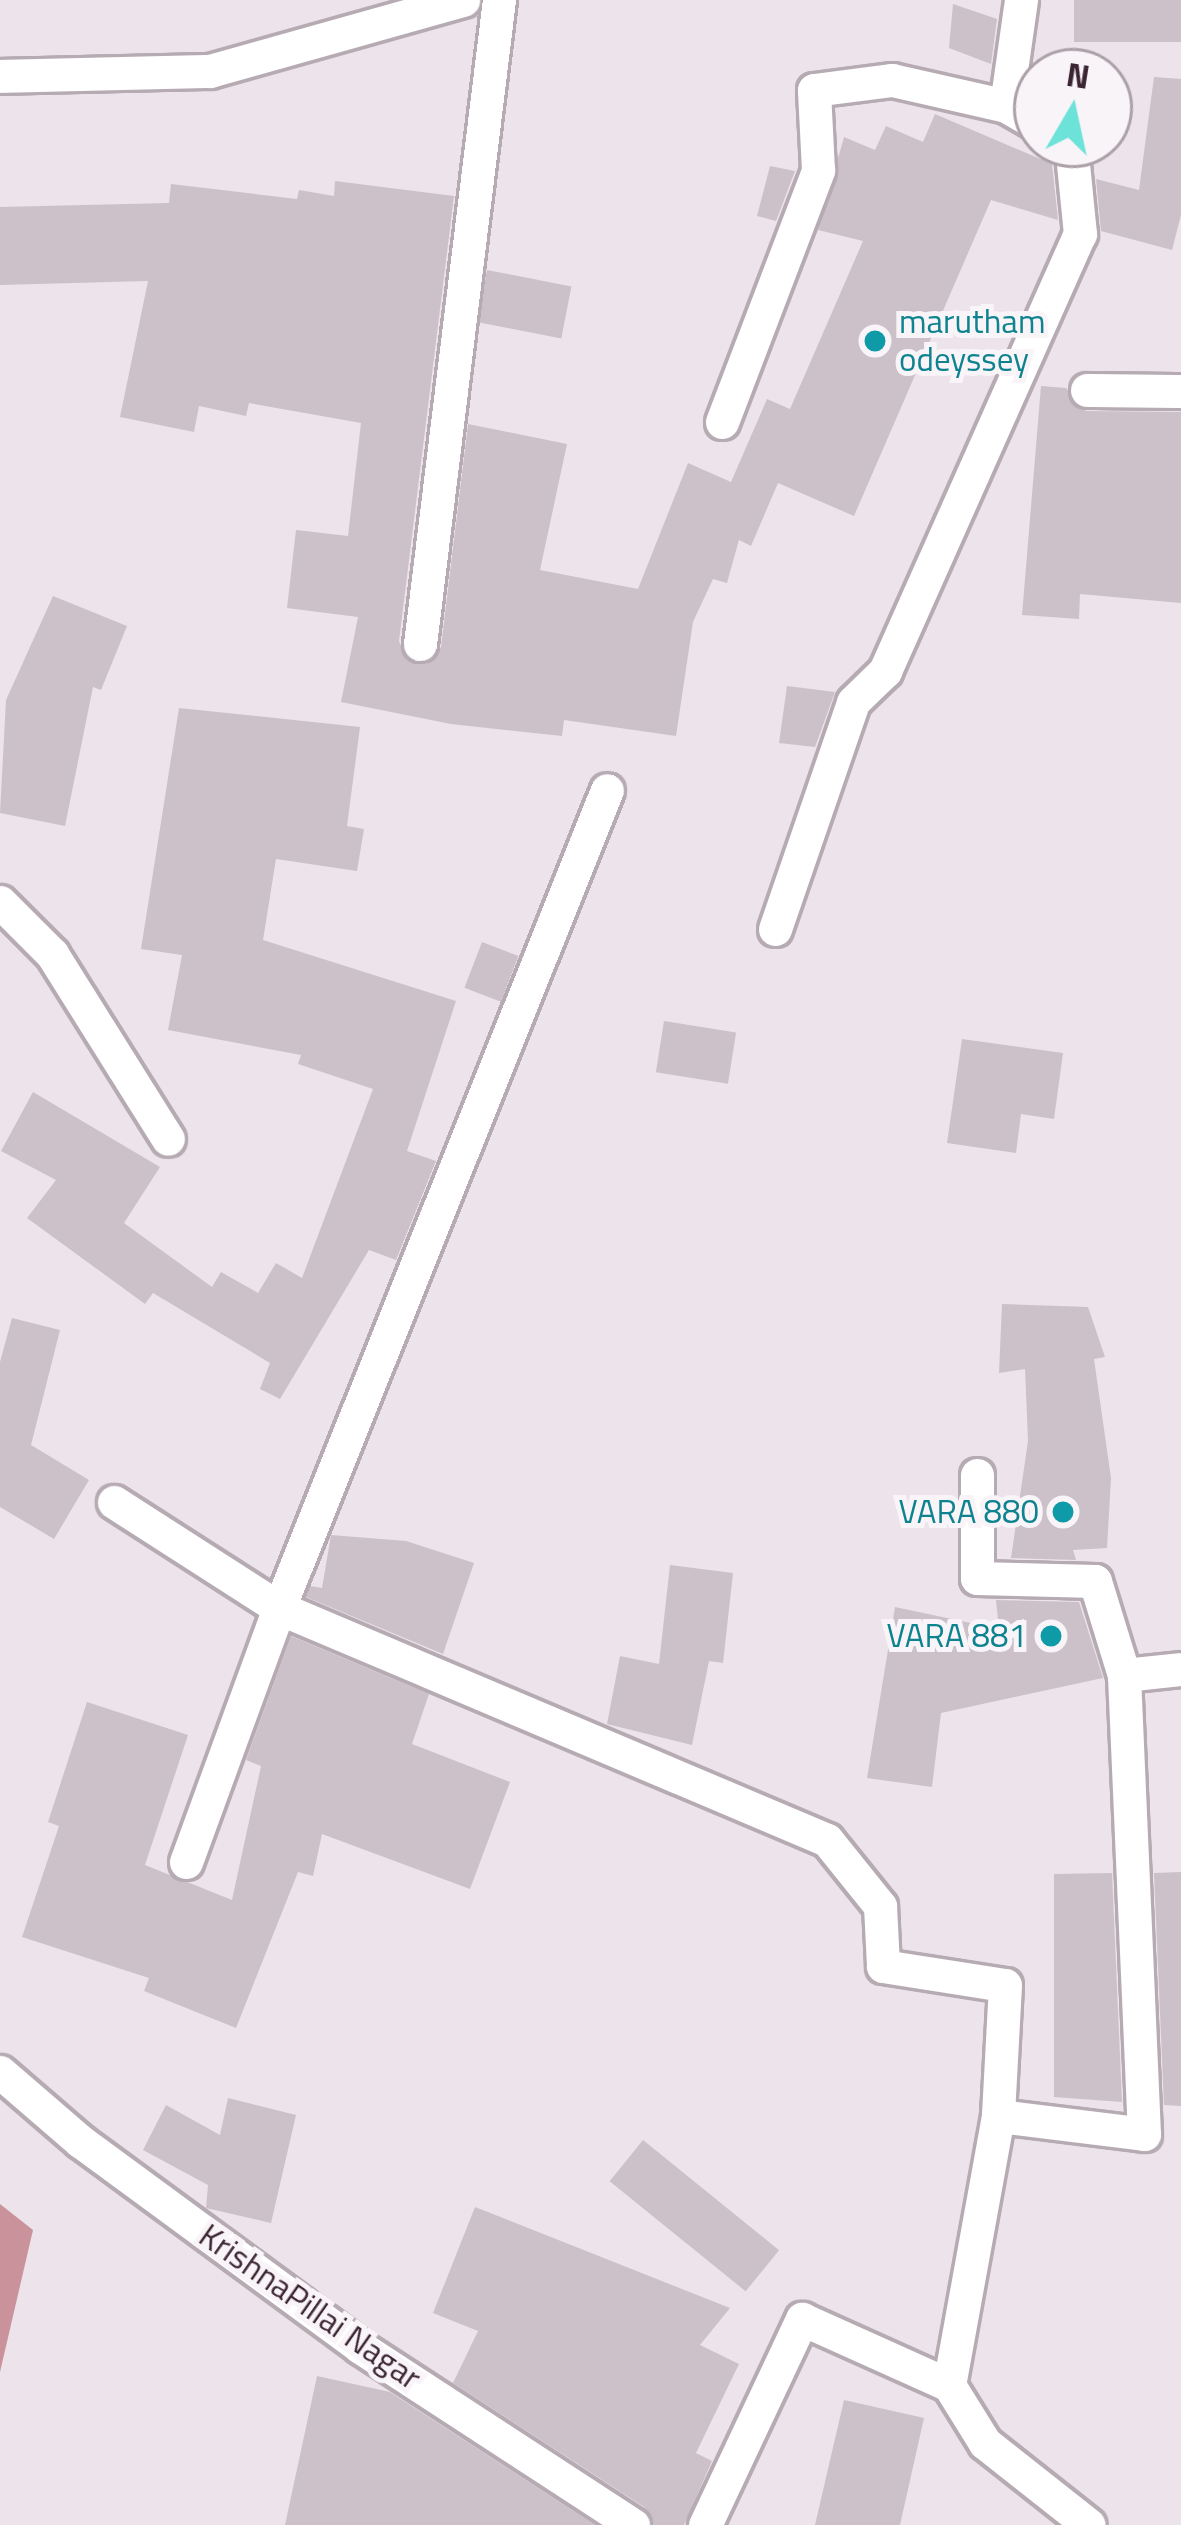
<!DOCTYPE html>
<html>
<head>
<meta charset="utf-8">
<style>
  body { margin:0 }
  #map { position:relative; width:1181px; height:2525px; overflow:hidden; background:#ece4ea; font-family:"Titillium Web",sans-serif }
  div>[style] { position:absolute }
  .water>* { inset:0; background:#ca939c }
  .building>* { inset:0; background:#ccc1c9; transform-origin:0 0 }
  .roads { filter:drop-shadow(3px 0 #b7abb3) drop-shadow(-3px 0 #b7abb3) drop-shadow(0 3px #b7abb3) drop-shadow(0 -3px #b7abb3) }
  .minor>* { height:33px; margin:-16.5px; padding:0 16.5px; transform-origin:16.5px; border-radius:16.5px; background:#fff }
  .secondary>* { height:33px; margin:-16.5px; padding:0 16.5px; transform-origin:16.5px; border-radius:16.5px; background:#fff }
  .dots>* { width:33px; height:33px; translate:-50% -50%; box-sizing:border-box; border:6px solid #f9f4f8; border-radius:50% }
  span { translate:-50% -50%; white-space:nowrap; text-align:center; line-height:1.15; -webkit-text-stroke:10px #f9f4f8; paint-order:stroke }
  .culture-label { font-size:33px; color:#0d838f }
  .left { translate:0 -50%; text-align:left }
  .right { translate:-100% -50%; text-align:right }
  .street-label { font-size:33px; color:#3b2532 }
  .north { position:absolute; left:1013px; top:48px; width:120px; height:120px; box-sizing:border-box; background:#f9f4f8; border:3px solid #ada1a9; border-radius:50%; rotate:9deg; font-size:33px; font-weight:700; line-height:48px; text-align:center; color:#3b2532 }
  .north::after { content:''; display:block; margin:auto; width:42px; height:54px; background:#6ce2d9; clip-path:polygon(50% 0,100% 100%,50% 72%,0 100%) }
</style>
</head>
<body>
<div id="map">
  <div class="water">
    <div style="clip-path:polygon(0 2204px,33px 2230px,0 2372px)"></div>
  </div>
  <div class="building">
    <div style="left:1074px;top:0;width:107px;height:42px"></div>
    <div style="clip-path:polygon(953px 4px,997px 19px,991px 64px,949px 48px)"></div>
    <div style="clip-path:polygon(1154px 77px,1181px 79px,1181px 215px,1172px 250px,1101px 231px,1096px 179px,1139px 190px)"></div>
    <div style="clip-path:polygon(935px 114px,1052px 164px,1058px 220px,991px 200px,854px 516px,778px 483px,751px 546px,739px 540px,727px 583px,713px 579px,693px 622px,676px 736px,564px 720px,562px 736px,451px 724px,341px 702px,358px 617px,287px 608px,296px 530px,348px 536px,361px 423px,249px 403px,246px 416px,199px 406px,194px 432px,120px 417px,148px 281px,0 285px,0 207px,169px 203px,171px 184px,297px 199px,299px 190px,334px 196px,335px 181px,454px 196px,399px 641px,407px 660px,427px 664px,441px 647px,468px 424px,567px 444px,540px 570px,638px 589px,688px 463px,731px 482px,767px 399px,790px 409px,863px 241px,818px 230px,844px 137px,875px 150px,886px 126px,923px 142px)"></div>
    <div style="clip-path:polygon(770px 166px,795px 171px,776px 221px,757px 216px)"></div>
    <div style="left:487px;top:270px;width:86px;height:53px;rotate:11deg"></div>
    <div style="clip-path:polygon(1041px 386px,1066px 388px,1086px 411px,1181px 412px,1181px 603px,1080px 594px,1079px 619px,1022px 615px)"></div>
    <div style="clip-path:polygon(53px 596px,127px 626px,101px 690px,93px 687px,65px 826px,0 813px,6px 700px)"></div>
    <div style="clip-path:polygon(787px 686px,835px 692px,815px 747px,779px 743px)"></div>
    <div style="clip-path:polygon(179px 708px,360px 727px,347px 826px,364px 829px,357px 871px,276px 859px,263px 940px,456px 1001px,407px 1151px,436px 1161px,396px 1260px,369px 1250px,280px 1399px,260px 1389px,270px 1363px,153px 1293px,145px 1304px,27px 1218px,56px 1180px,1px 1151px,33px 1092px,160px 1167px,124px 1223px,212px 1287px,221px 1272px,258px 1293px,276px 1263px,302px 1278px,373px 1089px,298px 1064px,301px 1055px,168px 1030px,182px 955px,141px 949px)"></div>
    <div style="left:482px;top:942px;width:39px;height:49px;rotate:21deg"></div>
    <div style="left:664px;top:1021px;width:73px;height:52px;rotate:9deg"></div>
    <div style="clip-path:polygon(962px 1039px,1063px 1053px,1054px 1119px,1021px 1114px,1016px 1153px,947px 1143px)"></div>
    <div style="clip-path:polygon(1002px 1304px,1088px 1307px,1105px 1357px,1094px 1359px,1111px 1478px,1107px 1548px,1073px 1550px,1076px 1560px,1011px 1558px,1028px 1441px,1025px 1369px,999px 1373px)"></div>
    <div style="clip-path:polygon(12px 1318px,60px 1330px,31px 1445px,89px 1480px,54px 1539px,0 1507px,0 1362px)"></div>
    <div style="clip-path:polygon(331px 1535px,406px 1541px,474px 1563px,443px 1654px,306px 1597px,310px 1586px,322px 1588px)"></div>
    <div style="clip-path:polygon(670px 1565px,733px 1573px,723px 1663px,709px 1661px,692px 1745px,607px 1724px,620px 1656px,659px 1664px)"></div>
    <div style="clip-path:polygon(996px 1600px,1079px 1602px,1103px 1678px,941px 1713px,932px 1787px,867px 1778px,895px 1607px,999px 1629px)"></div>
    <div style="clip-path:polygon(291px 1636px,429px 1694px,412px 1744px,510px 1782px,470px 1889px,322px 1834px,313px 1876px,298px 1872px,236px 2028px,144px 1991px,149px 1978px,22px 1937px,59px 1826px,48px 1822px,87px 1702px,188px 1735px,145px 1865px,232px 1900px,261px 1766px,246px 1760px)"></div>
    <div style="clip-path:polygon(1181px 1872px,1181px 2106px,1164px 2105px,1154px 1873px)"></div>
    <div style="clip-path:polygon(1112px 1873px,1122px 2102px,1054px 2097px,1054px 1874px)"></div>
    <div style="clip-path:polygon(228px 2098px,296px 2115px,271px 2223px,206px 2208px,208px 2185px,143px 2150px,166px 2105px,220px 2135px)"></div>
    <div style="left:643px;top:2140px;width:175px;height:53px;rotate:39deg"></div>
    <div style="clip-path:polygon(475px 2207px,730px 2308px,700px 2345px,739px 2364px,696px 2453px,712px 2461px,684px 2525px,654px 2525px,644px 2507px,453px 2383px,478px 2331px,433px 2313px)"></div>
    <div style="clip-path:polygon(317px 2376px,390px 2392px,595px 2525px,285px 2525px)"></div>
    <div style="clip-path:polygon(844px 2400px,924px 2418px,900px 2525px,815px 2525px)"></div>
  </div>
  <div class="roads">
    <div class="minor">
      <div style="left:1021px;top:0;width:107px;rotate:98.1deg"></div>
      <div style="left:1006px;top:106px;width:36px;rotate:30deg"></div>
      <div style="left:1087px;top:390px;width:94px;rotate:0.6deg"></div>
      <div style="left:722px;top:422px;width:270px;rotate:-69.1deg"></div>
      <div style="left:818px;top:170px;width:80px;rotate:-92.9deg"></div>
      <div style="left:814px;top:90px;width:79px;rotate:-7.3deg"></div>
      <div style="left:892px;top:80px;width:117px;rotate:12.8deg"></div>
      <div style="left:420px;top:644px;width:649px;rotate:-83.01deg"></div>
      <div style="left:0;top:902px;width:74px;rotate:45deg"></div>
      <div style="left:52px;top:954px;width:218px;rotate:57.9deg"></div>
      <div style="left:775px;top:929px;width:240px;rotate:-71deg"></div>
      <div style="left:853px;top:702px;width:45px;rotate:-44.1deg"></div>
      <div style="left:885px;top:671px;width:479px;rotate:-66deg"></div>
      <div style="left:1080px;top:234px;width:90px;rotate:-95.7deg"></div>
      <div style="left:977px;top:1475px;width:103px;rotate:90deg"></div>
      <div style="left:977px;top:1578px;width:118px;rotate:1.5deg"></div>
      <div style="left:1095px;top:1581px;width:98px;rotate:72.9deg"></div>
      <div style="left:114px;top:1502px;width:196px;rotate:32.7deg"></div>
      <div style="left:279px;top:1608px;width:595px;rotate:22.95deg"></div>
      <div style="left:827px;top:1840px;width:85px;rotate:51.2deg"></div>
      <div style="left:880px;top:1906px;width:60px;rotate:87.1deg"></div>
      <div style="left:883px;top:1966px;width:123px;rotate:8.9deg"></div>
      <div style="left:1005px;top:1985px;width:131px;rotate:93.1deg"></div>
      <div style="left:998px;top:2116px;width:273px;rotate:100.3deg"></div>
      <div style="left:186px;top:1862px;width:270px;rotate:-69.9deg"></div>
      <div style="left:279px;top:1608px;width:881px;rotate:-68.15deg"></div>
      <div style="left:0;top:2072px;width:106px;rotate:40.8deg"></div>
      <div style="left:80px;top:2141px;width:348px;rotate:36.3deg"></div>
      <div style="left:360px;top:2347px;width:326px;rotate:33.1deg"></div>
      <div style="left:998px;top:2116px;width:147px;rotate:7deg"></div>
      <div style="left:1144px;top:2134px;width:459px;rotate:-92.5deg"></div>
      <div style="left:1124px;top:1675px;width:56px;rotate:-6.1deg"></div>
      <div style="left:705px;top:2525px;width:228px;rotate:-64.8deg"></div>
      <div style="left:802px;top:2319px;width:161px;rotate:24.2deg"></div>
      <div style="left:949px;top:2385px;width:68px;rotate:58.2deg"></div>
      <div style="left:985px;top:2443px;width:132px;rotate:38.3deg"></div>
    </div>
    <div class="secondary">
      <div style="left:0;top:76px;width:210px;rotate:-1.4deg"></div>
      <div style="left:210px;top:71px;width:263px;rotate:-15.7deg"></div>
    </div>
  </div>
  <div class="dots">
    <div style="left:875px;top:341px;background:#0f9aa8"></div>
    <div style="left:1063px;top:1512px;background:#0f9aa8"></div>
    <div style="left:1051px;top:1636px;background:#0f9aa8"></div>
  </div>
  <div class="culture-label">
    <span class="left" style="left:899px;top:341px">marutham<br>odeyssey</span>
    <span class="right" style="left:1039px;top:1512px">VARA 880</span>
    <span class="right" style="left:1027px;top:1636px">VARA 881</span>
  </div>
  <div class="street-label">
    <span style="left:310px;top:2307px;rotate:35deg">KrishnaPillai Nagar</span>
  </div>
  <div class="north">N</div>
</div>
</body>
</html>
